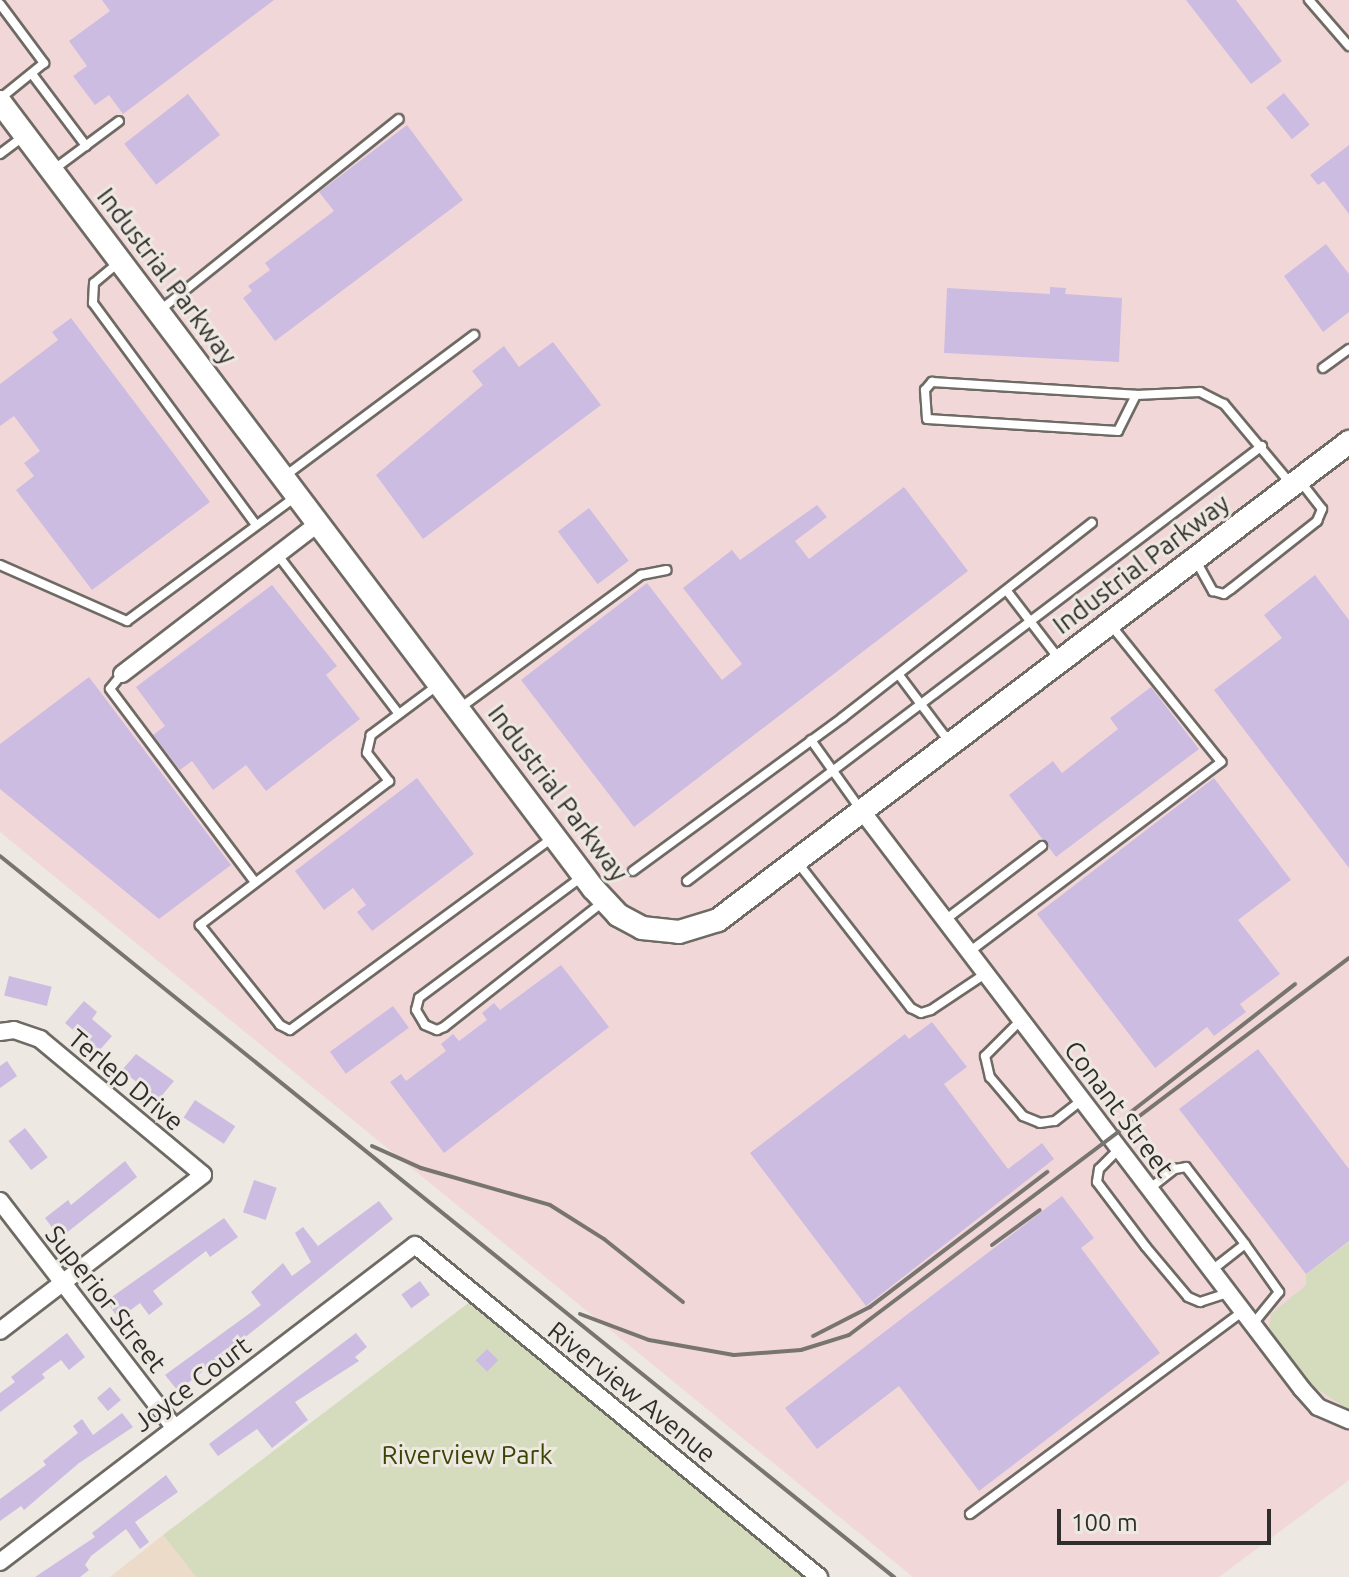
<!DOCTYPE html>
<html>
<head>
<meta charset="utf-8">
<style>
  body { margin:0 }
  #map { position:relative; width:1349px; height:1577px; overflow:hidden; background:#ede8e1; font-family:Ubuntu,sans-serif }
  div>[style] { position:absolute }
  .industrial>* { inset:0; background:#f2d7d9 }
  .education>* { inset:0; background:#eddbca }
  .green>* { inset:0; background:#d5dcbe }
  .building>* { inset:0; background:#cdbce1; transform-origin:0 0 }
  .roads { filter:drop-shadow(2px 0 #6e6a64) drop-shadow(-2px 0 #6e6a64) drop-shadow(0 2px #6e6a64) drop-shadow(0 -2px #6e6a64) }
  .service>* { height:8px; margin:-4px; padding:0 4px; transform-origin:4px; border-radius:4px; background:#fff }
  .minor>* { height:16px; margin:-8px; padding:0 8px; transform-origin:8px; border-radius:8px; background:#fff }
  .tertiary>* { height:22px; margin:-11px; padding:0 11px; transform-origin:11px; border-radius:11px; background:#fff }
  .rail>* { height:4px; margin:-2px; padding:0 2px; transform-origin:2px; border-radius:2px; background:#787571 }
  span { translate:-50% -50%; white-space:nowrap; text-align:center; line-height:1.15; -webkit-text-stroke:6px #ede8e1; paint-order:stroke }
  .street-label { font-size:26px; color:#302e2c }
  .park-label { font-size:26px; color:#3b4401 }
  .scale { position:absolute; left:1057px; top:1509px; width:214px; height:36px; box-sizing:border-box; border:4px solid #302e2c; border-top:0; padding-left:10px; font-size:24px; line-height:28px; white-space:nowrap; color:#302e2c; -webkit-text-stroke:6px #ede8e1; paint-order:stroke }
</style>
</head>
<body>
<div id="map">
  <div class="industrial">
    <div style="clip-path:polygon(0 0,1349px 0,1349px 1480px,1219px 1577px,913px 1577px,0 832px)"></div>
  </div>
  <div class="education">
    <div style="clip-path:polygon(163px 1535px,196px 1577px,110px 1577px)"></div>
  </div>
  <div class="green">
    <div style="clip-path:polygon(1349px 1242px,1349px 1410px,1314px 1387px,1269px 1328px,1271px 1314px,1306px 1285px,1306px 1274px)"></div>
    <div style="clip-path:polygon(471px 1301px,804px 1577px,196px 1577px,163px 1535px)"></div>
  </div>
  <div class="building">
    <div style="clip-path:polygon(102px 0,274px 0,123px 114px,109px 95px,95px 105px,73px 76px,87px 66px,69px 41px,110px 11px)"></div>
    <div style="clip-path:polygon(1186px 0,1236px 0,1282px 61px,1251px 84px)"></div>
    <div style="left:1284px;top:93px;width:41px;height:23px;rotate:51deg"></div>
    <div style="left:188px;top:94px;width:52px;height:81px;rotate:52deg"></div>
    <div style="clip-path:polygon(407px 125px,463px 200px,275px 341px,243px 298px,252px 291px,248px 286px,270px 270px,265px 263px,334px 211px,319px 192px)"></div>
    <div style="clip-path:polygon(1349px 145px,1349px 214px,1324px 181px,1318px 185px,1310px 175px)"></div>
    <div style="clip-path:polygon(1326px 244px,1349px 274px,1349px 312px,1323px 332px,1284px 276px)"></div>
    <div style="clip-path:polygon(1050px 287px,1066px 288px,1065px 294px,1122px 298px,1119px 362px,944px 353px,947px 288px,1050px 294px)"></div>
    <div style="clip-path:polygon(71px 318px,210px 502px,92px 590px,16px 490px,34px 476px,24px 463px,40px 451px,14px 416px,0 426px,0 384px,58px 340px,52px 332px)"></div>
    <div style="clip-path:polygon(553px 342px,601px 405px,423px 539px,376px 475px,483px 385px,472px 371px,504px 346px,519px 367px)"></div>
    <div style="clip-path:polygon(904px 487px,968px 571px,634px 827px,521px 680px,647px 583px,722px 680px,742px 664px,683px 588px,732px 550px,740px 560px,817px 505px,827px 517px,795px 541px,809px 559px)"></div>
    <div style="left:589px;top:508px;width:66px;height:39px;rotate:53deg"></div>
    <div style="clip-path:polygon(1315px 575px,1349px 620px,1349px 868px,1214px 690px,1282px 638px,1264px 615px)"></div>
    <div style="clip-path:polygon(272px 585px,337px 666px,326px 675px,360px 719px,266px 791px,246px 765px,213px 790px,192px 761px,180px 770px,153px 735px,165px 726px,136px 687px)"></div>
    <div style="clip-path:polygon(89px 677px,231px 865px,159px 919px,0 789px,0 744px)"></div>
    <div style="clip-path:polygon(1151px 687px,1199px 749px,1056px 857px,1009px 795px,1053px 761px,1062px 773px,1118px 729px,1110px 718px)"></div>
    <div style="clip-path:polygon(417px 778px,474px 854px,372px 931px,357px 912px,366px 905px,353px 888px,324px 910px,295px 871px)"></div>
    <div style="clip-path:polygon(1214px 778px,1291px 880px,1238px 920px,1280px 974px,1240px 1004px,1246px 1012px,1214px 1036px,1207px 1027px,1155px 1068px,1037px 914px)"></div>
    <div style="clip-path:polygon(561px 965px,609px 1027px,444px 1153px,390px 1082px,401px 1074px,406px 1081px,446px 1051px,441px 1044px,453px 1034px,459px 1041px,487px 1020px,482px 1013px,494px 1003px,500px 1010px)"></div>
    <div style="left:9px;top:976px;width:44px;height:20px;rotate:14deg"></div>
    <div style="clip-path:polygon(84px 1001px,97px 1012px,92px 1019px,112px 1036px,98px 1052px,65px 1023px)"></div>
    <div style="left:393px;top:1006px;width:27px;height:78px;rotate:54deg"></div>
    <div style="clip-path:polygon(932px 1022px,967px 1067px,944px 1084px,1008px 1169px,1042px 1143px,1054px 1159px,866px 1306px,750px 1153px,905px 1034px,909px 1039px)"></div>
    <div style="clip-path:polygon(1258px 1049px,1349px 1169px,1349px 1241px,1306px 1274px,1179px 1109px)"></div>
    <div style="clip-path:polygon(136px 1054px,174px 1081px,158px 1100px,122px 1070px)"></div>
    <div style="clip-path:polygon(7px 1061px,17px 1076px,0 1088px,0 1066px)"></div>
    <div style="left:195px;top:1100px;width:48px;height:21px;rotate:33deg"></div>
    <div style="left:25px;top:1128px;width:37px;height:21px;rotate:52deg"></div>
    <div style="clip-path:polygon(125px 1161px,137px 1177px,60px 1238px,45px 1218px,68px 1200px,71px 1205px)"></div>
    <div style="left:254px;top:1180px;width:24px;height:34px;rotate:19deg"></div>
    <div style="clip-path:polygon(1062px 1196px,1094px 1238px,1081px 1248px,1160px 1353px,979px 1491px,899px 1386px,817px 1449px,785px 1408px)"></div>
    <div style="clip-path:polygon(379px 1201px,393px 1219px,178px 1391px,165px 1375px,261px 1305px,251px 1292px,283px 1263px,292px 1276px,311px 1262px,295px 1233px,303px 1227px,318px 1246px)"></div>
    <div style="clip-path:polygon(224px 1218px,238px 1237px,210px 1257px,206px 1251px,153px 1291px,163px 1304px,149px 1315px,140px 1303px,119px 1319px,106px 1301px)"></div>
    <div style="left:420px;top:1281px;width:17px;height:23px;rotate:54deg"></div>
    <div style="clip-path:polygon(67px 1333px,85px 1357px,69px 1370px,61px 1360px,42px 1374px,45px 1378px,0 1412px,0 1393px,15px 1382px,11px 1377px)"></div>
    <div style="clip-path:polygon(356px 1333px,367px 1347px,355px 1357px,359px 1361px,295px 1402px,308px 1420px,272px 1448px,257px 1429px,218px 1456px,209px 1444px)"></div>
    <div style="left:487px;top:1349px;width:16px;height:16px;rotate:45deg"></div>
    <div style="left:110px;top:1387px;width:17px;height:17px;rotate:50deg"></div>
    <div style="clip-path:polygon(122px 1413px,133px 1427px,79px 1463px,24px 1510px,21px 1506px,0 1521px,0 1499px,46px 1465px,43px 1461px,78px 1433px,73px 1426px,82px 1419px,93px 1435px)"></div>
    <div style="clip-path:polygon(166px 1475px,178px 1492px,135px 1522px,149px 1542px,140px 1549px,126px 1529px,91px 1556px,85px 1565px,89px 1570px,80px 1577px,35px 1577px,95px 1537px,92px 1533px)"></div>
  </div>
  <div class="roads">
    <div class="service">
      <div style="left:1309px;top:0;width:61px;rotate:49deg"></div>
      <div style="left:0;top:4px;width:74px;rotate:53.3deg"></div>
      <div style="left:44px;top:63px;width:55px;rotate:140.9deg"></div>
      <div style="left:32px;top:74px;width:90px;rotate:53.1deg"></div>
      <div style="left:0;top:154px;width:30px;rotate:-37deg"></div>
      <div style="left:53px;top:170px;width:82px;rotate:-36.6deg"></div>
      <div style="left:118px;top:263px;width:31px;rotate:140deg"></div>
      <div style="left:94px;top:283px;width:20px;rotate:93deg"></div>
      <div style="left:93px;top:303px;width:275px;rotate:53.7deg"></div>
      <div style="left:159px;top:311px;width:307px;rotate:-38.7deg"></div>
      <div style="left:1323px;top:368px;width:32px;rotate:-36deg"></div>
      <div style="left:1136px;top:395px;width:40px;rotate:116.6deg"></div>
      <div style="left:1118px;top:431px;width:191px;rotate:-176.4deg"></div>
      <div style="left:927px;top:419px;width:29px;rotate:-94deg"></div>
      <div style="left:925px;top:390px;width:11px;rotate:-49deg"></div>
      <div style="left:932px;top:382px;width:204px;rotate:3.6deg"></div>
      <div style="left:1136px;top:395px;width:64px;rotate:-2.7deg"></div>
      <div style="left:1200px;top:392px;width:27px;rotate:27deg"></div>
      <div style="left:1224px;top:404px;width:104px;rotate:50.1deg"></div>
      <div style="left:285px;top:476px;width:236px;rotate:-36.7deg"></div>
      <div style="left:277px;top:554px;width:201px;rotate:52.7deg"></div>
      <div style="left:1195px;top:559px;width:37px;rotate:61deg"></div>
      <div style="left:1213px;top:591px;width:11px;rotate:15deg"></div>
      <div style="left:1224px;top:594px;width:9px;rotate:-36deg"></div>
      <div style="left:1231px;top:589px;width:110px;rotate:-38.3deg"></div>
      <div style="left:1317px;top:521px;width:13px;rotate:-67deg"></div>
      <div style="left:1322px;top:509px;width:34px;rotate:-128deg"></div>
      <div style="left:0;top:565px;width:139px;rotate:23.8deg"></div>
      <div style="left:127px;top:621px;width:207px;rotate:-36.4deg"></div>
      <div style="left:1007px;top:591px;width:87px;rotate:52.5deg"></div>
      <div style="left:122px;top:674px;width:19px;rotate:129deg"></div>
      <div style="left:110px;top:689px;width:241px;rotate:53.1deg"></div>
      <div style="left:899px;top:675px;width:85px;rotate:53.1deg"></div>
      <div style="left:438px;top:685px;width:84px;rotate:143.3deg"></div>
      <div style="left:371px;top:735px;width:18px;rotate:103deg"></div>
      <div style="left:367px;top:753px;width:36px;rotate:52deg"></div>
      <div style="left:389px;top:781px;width:238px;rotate:142.7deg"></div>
      <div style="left:200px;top:925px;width:128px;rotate:51.3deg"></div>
      <div style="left:280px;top:1025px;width:11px;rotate:27deg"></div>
      <div style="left:290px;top:1030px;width:327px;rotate:-36.2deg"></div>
      <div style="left:460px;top:708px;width:225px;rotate:-36.3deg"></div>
      <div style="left:641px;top:575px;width:26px;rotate:-11deg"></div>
      <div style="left:811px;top:740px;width:86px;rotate:54.5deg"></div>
      <div style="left:798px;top:863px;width:184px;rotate:52.1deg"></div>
      <div style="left:911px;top:1008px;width:11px;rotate:27deg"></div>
      <div style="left:921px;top:1013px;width:10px;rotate:-17deg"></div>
      <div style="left:931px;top:1010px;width:65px;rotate:-33.7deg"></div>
      <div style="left:633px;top:871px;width:259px;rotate:-36.2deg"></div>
      <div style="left:842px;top:718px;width:317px;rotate:-38deg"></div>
      <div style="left:583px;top:876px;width:204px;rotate:143.4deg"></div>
      <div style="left:419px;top:998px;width:12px;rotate:104deg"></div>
      <div style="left:416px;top:1010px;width:17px;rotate:59deg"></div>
      <div style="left:425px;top:1025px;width:13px;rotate:23deg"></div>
      <div style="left:437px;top:1030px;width:8px;rotate:-23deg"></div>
      <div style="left:444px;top:1027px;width:202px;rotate:-38.2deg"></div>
      <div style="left:687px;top:881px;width:721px;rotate:-37.11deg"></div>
      <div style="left:945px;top:920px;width:122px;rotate:-37.3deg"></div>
      <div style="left:969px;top:952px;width:316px;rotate:-37deg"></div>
      <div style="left:1221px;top:762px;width:177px;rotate:-128.8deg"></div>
      <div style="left:1021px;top:1020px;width:51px;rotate:135deg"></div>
      <div style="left:985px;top:1056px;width:22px;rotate:77deg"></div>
      <div style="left:990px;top:1077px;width:51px;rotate:49.8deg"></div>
      <div style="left:1023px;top:1116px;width:18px;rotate:22deg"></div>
      <div style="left:1040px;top:1123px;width:15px;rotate:-8deg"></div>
      <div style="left:1055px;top:1121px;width:34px;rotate:-38deg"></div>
      <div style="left:1119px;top:1149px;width:28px;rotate:135deg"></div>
      <div style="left:1099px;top:1169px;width:13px;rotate:99deg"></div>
      <div style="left:1097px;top:1182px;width:81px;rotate:53deg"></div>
      <div style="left:1146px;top:1247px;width:65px;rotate:50deg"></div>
      <div style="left:1188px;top:1297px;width:13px;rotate:23deg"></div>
      <div style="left:1200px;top:1302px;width:29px;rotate:-18deg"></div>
      <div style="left:1149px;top:1189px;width:33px;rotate:-38deg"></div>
      <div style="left:1175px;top:1169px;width:11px;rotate:-10deg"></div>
      <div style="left:1186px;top:1167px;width:97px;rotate:52.5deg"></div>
      <div style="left:1245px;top:1244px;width:59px;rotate:54.7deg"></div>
      <div style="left:1279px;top:1292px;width:41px;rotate:129.1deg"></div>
      <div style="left:1212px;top:1270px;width:42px;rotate:-38.2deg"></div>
      <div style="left:970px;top:1514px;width:340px;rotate:-36.6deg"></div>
    </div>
    <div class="minor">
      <div style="left:122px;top:674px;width:248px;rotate:-37.5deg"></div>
      <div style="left:862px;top:811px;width:726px;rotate:52.72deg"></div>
      <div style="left:1302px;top:1389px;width:24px;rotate:48deg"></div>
      <div style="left:1318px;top:1407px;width:34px;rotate:23deg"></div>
      <div style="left:0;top:1032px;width:14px;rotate:-8deg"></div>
      <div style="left:14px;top:1030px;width:28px;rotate:19deg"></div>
      <div style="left:40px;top:1039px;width:212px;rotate:39.8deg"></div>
      <div style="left:203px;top:1175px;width:256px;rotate:142.5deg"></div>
      <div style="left:0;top:1201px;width:285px;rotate:52.4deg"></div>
      <div style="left:0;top:1562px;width:522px;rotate:-37.37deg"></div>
      <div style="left:415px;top:1245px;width:523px;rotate:39.41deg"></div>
    </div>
    <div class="tertiary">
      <div style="left:0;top:102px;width:985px;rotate:52.97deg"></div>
      <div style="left:593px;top:888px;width:37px;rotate:47deg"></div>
      <div style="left:618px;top:915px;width:27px;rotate:28deg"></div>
      <div style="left:642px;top:928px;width:37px;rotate:6deg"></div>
      <div style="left:679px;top:932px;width:41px;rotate:-17.1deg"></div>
      <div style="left:718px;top:920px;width:792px;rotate:-37.14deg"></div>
    </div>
  </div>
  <div class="rail">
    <div style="left:0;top:856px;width:1149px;rotate:38.89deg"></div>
    <div style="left:1127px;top:1115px;width:213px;rotate:-37.9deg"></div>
    <div style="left:372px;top:1146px;width:54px;rotate:24.2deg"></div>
    <div style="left:421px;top:1168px;width:134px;rotate:16deg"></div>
    <div style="left:550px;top:1205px;width:64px;rotate:32.2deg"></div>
    <div style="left:604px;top:1239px;width:101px;rotate:38.6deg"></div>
    <div style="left:992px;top:1245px;width:59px;rotate:-36.1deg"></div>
    <div style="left:580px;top:1314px;width:74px;rotate:20.6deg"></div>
    <div style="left:649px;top:1340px;width:86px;rotate:10deg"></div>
    <div style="left:734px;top:1355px;width:67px;rotate:-4.3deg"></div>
    <div style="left:801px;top:1350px;width:50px;rotate:-17.4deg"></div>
    <div style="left:849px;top:1335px;width:626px;rotate:-37.02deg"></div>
    <div style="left:813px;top:1336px;width:64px;rotate:-27deg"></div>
    <div style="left:870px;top:1307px;width:223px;rotate:-37.3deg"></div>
  </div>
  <div class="street-label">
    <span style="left:167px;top:276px;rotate:53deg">Industrial Parkway</span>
    <span style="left:1141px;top:564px;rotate:-37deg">Industrial Parkway</span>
    <span style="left:558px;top:793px;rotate:53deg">Industrial Parkway</span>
    <span style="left:126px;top:1080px;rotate:40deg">Terlep Drive</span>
    <span style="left:1119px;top:1109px;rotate:53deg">Conant Street</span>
    <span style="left:106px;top:1299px;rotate:52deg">Superior Street</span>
    <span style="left:192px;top:1384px;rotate:-37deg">Joyce Court</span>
    <span style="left:632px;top:1392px;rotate:39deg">Riverview Avenue</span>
  </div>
  <div class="park-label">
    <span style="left:467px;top:1455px">Riverview Park</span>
  </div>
  <div class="scale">100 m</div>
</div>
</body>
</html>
